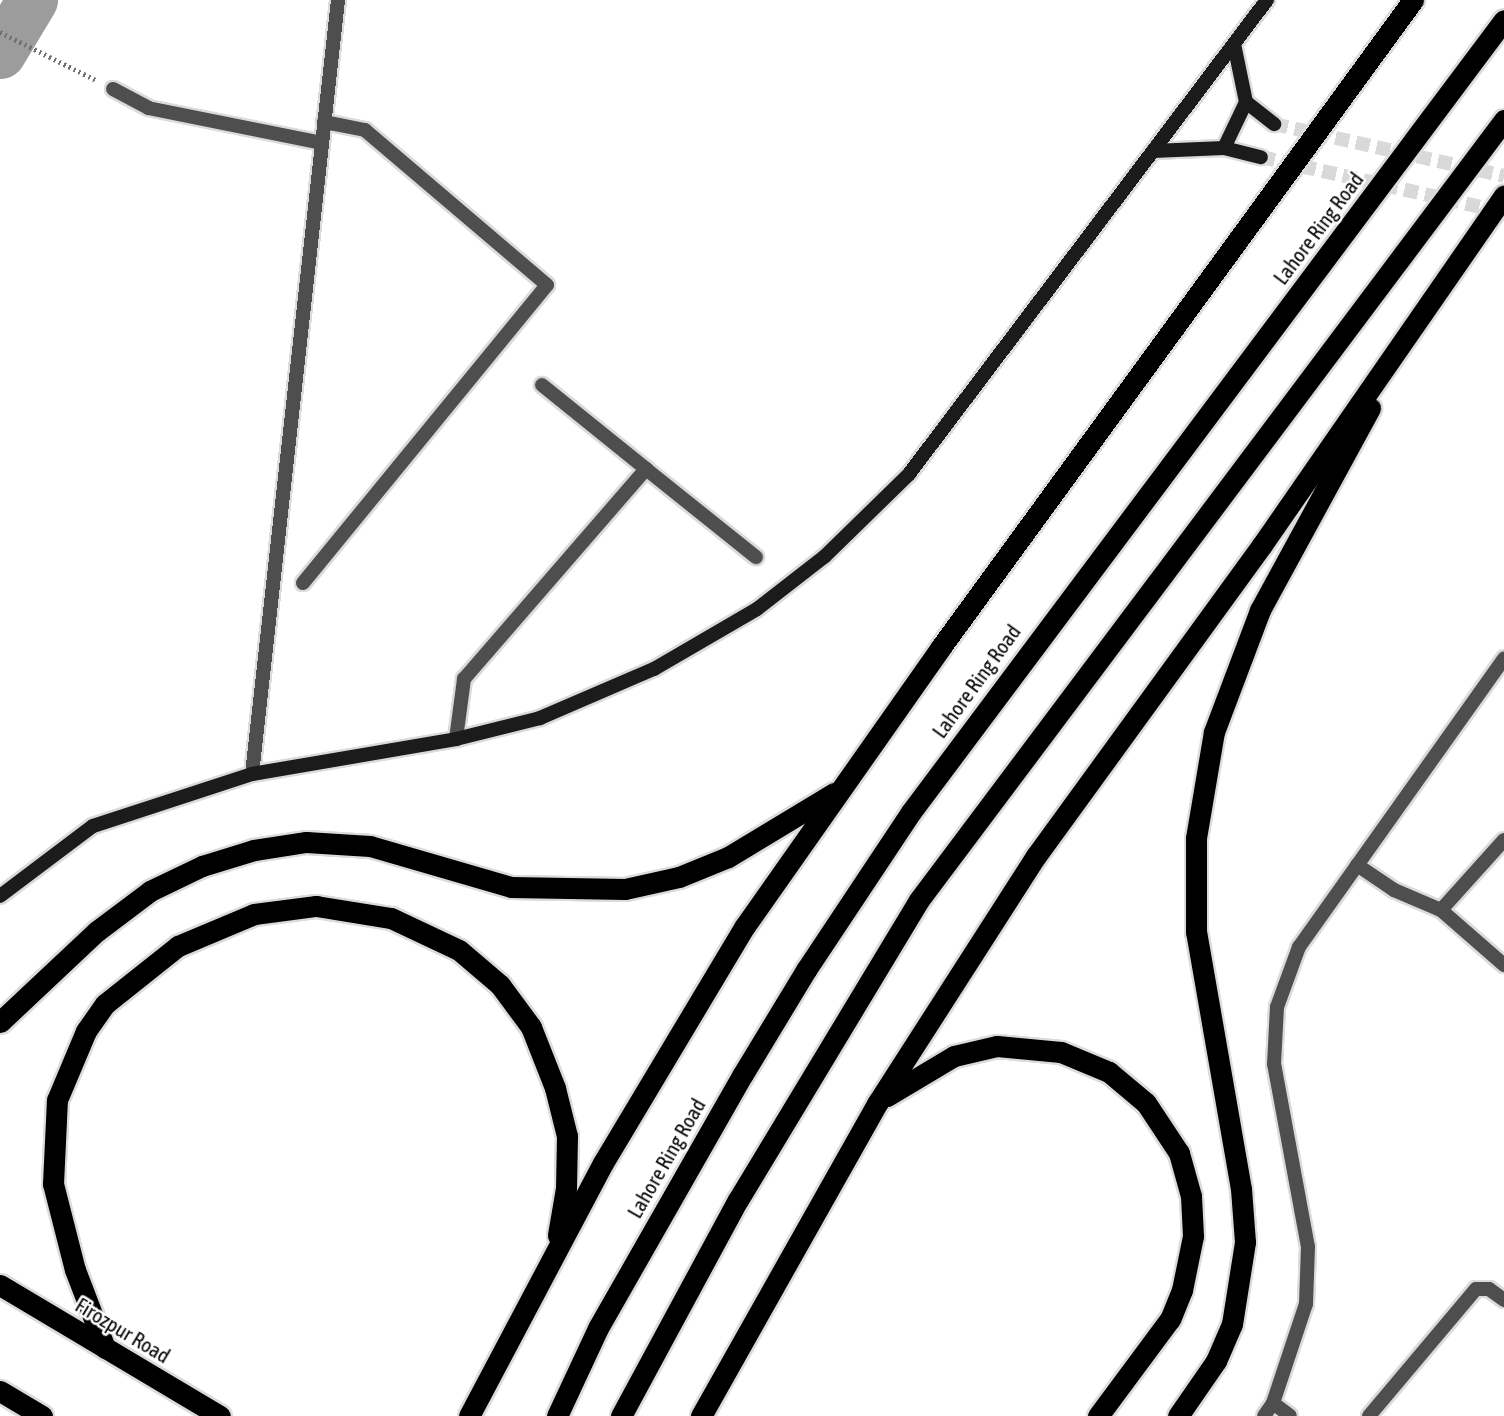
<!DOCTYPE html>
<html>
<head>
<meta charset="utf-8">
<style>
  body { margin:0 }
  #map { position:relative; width:1504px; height:1416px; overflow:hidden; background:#fff; font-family:"Asap Condensed",sans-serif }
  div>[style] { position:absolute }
  .river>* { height:51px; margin:-25.5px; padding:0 25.5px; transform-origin:25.5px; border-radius:25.5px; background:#9c9c9c }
  .secondary-tunnel>* { height:14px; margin-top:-7px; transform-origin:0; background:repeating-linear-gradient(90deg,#d9d9d9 0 14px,transparent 0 21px) }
  .path>* { height:4.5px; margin-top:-2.25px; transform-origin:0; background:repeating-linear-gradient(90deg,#707070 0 2px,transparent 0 5.5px) }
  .roads { filter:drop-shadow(2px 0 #dbdbdb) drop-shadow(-2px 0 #dbdbdb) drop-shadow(0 2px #dbdbdb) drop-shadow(0 -2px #dbdbdb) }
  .lane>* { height:14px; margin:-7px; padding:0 7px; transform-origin:7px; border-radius:7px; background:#4e4e4e }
  .street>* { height:14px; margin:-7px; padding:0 7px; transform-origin:7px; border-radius:7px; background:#4e4e4e }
  .secondary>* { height:14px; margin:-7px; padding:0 7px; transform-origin:7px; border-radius:7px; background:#1b1b1b }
  .highway>* { height:21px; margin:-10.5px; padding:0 10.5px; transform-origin:10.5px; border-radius:10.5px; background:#000 }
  span { translate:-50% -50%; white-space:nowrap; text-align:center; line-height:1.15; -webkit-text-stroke:5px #fff; paint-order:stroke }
  .street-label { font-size:21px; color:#000 }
</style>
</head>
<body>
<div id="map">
  <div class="river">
    <div style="left:0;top:53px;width:62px;rotate:-58.9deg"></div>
  </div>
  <div class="secondary-tunnel">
    <div style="left:1274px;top:124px;width:236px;rotate:12.7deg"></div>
    <div style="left:1261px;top:157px;width:244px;rotate:12.8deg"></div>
  </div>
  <div class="path">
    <div style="left:0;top:32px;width:107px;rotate:26.6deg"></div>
  </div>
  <div class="roads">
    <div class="lane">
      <div style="left:113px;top:89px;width:40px;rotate:28deg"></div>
      <div style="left:148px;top:108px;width:177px;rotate:11.4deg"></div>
      <div style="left:303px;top:583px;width:385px;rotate:-50.7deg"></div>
      <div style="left:547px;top:285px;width:239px;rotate:-139.6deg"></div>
      <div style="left:365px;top:130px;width:42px;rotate:-169deg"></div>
    </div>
    <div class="street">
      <div style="left:542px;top:385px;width:134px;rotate:38.9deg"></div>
      <div style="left:456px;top:739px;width:61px;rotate:-82.4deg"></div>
      <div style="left:464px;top:679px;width:278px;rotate:-49.1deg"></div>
      <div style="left:646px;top:469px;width:141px;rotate:38.7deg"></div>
      <div style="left:252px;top:774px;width:779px;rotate:-83.66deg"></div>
      <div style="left:1504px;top:840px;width:94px;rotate:132deg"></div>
      <div style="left:1441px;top:910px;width:84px;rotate:41.1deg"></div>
      <div style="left:1357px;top:865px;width:45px;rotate:34deg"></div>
      <div style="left:1394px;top:890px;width:51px;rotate:23.1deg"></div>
      <div style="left:1273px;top:1403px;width:21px;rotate:37deg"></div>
      <div style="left:1264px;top:1416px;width:16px;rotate:-55deg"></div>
      <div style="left:1273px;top:1403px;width:104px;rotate:-71.6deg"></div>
      <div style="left:1306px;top:1304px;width:57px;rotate:-88deg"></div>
      <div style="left:1308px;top:1247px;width:186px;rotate:-100.5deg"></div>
      <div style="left:1274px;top:1064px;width:57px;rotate:-87deg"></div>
      <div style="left:1277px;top:1007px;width:64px;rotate:-69.9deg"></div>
      <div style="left:1299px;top:947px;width:354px;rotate:-54.6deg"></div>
      <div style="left:1369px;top:1416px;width:166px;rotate:-49.9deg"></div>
      <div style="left:1476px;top:1289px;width:13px"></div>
      <div style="left:1489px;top:1289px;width:19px;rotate:36deg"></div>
    </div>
    <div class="secondary">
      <div style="left:1234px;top:44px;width:59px;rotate:78.3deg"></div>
      <div style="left:1246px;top:102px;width:36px;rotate:38deg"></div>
      <div style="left:1224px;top:148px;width:51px;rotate:-64.4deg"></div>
      <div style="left:1153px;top:151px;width:71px;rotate:-2.4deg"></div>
      <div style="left:1224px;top:148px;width:38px;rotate:14deg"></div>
      <div style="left:0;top:896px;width:116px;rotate:-37deg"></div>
      <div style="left:93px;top:826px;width:167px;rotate:-18.1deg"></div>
      <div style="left:252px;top:774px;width:207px;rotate:-9.7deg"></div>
      <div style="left:456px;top:739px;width:87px;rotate:-14deg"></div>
      <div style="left:540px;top:718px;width:124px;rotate:-23.3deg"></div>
      <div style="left:654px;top:669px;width:119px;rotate:-30.2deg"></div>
      <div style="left:757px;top:609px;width:86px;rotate:-37.9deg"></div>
      <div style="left:825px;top:556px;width:117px;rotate:-44.3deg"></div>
      <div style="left:909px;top:474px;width:594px;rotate:-52.94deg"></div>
    </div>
    <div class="highway">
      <div style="left:0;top:1022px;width:133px;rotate:-43.2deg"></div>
      <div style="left:97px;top:931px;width:66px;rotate:-37deg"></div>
      <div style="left:150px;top:891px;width:58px;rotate:-25.7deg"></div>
      <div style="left:202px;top:866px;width:54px;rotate:-17.1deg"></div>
      <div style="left:254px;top:850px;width:53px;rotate:-8.7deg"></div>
      <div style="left:306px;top:842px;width:64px;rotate:3.6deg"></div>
      <div style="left:370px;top:846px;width:147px;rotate:16.2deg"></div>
      <div style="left:511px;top:887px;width:114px;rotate:1deg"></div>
      <div style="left:625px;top:889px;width:55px;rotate:-12.5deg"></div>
      <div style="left:679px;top:877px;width:53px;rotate:-22.2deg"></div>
      <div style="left:728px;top:857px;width:124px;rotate:-31.1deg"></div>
      <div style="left:887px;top:1096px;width:78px;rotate:-30.8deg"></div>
      <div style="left:954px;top:1056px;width:44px;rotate:-13.1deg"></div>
      <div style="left:997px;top:1046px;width:64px;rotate:5.4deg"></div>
      <div style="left:1061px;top:1052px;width:52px;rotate:22.6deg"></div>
      <div style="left:1109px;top:1072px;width:48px;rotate:40deg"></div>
      <div style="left:1146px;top:1103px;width:60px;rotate:56.6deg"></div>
      <div style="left:1179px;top:1153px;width:45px;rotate:74.4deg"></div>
      <div style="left:1191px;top:1196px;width:40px;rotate:87.1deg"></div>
      <div style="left:1193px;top:1236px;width:55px;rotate:101.5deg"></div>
      <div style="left:1182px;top:1290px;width:31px;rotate:112deg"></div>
      <div style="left:1170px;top:1319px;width:121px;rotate:126.6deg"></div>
      <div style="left:0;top:1285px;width:256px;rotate:30.8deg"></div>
      <div style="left:105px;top:1348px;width:84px;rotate:-111deg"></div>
      <div style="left:75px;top:1270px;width:89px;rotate:-104.3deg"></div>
      <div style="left:53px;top:1184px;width:84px;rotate:-87.3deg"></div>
      <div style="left:57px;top:1100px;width:75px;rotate:-67.2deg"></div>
      <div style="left:86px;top:1031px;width:33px;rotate:-55deg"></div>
      <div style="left:105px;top:1004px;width:93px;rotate:-38.5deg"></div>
      <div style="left:178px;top:946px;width:82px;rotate:-22.8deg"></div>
      <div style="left:254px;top:914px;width:63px;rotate:-7.4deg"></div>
      <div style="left:316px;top:906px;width:76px;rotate:9.1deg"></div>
      <div style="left:391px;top:918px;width:75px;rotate:25.2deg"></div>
      <div style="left:459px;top:950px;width:54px;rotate:40.5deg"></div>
      <div style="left:500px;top:985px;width:52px;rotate:53.6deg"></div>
      <div style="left:531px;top:1027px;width:66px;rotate:68.5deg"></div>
      <div style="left:555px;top:1088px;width:49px;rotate:76deg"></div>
      <div style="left:567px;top:1136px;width:52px;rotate:91.1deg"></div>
      <div style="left:566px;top:1188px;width:48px;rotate:99.7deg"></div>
      <div style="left:0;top:1391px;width:49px;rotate:30.8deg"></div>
      <div style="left:469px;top:1416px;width:286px;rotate:-62.1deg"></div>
      <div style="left:603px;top:1163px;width:276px;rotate:-59.1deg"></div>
      <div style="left:745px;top:926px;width:341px;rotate:-54.9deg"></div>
      <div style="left:941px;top:647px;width:801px;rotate:-53.89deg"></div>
      <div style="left:557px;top:1416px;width:97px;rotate:-65deg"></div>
      <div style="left:598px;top:1328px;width:292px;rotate:-60.3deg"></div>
      <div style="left:743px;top:1074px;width:122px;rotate:-58.8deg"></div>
      <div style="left:806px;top:970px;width:190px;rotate:-56.4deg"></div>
      <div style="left:911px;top:812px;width:989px;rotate:-53.18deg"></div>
      <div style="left:621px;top:1416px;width:246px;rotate:-61.6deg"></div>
      <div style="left:738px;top:1200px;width:350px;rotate:-58.9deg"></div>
      <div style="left:919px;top:900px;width:975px;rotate:-53.13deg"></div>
      <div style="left:701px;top:1416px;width:360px;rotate:-60.6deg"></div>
      <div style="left:878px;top:1102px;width:292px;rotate:-57.3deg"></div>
      <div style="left:1036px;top:856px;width:384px;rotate:-54deg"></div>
      <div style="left:1262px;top:545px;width:425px;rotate:-55.3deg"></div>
      <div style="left:1178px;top:1416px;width:67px;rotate:-55.4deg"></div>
      <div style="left:1216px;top:1361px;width:40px;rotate:-66.6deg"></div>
      <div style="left:1232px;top:1324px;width:83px;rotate:-81deg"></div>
      <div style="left:1245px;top:1242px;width:53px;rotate:-94.3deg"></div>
      <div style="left:1241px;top:1189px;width:261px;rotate:-99.9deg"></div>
      <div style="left:1196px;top:932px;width:94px;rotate:-90deg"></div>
      <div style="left:1196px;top:838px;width:108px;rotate:-80.4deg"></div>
      <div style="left:1214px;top:732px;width:130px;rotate:-69.3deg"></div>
      <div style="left:1260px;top:610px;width:230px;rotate:-61.4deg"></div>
    </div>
  </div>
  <div class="street-label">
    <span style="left:1318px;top:228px;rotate:-53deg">Lahore Ring Road</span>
    <span style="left:976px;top:681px;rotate:-54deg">Lahore Ring Road</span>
    <span style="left:666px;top:1158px;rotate:-60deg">Lahore Ring Road</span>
    <span style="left:123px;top:1330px;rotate:31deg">Firozpur Road</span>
  </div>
</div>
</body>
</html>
